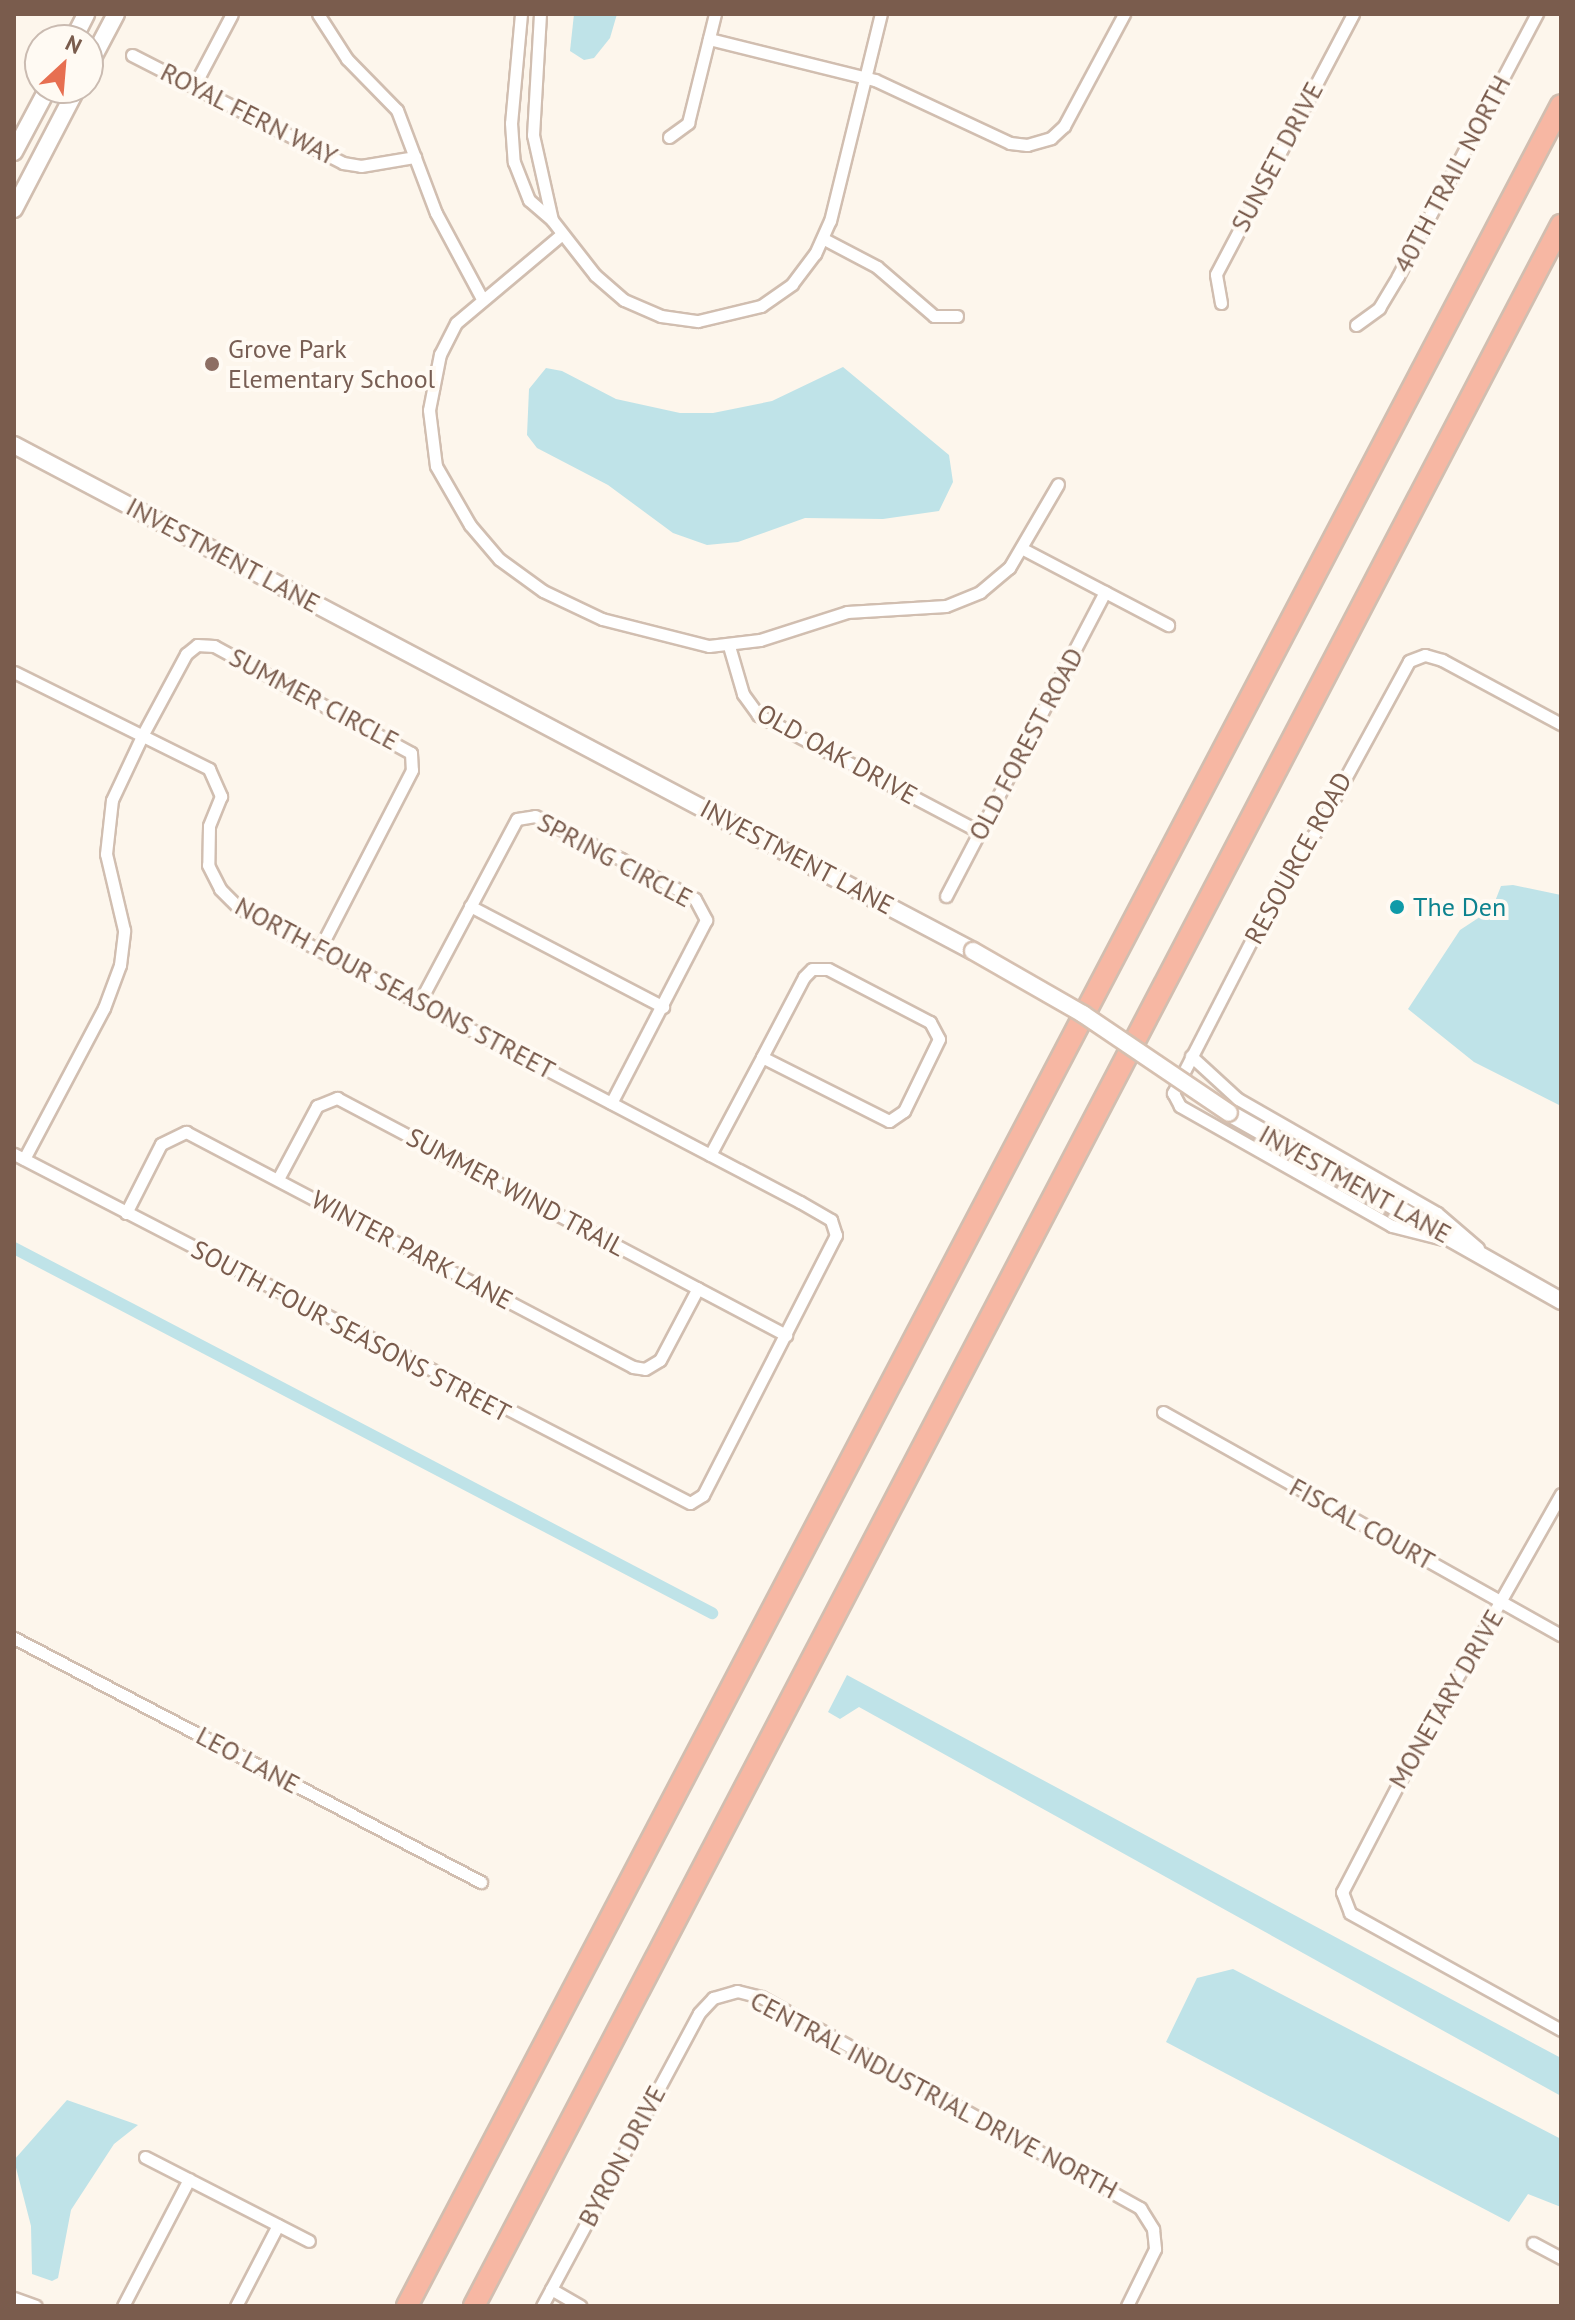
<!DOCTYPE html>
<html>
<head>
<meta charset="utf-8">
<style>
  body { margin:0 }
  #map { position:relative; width:1575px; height:2320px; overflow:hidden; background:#fdf6ec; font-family:"PT Sans",sans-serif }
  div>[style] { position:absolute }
  .water>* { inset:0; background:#bfe3e8 }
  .canal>* { height:12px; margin:-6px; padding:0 6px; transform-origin:6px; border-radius:6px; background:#bfe3e8 }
  .roads { filter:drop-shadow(2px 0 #d1beb0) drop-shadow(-2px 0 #d1beb0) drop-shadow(0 2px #d1beb0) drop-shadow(0 -2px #d1beb0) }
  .street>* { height:11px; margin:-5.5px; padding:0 5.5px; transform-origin:5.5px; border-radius:5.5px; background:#fff }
  .secondary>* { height:16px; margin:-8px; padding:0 8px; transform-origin:8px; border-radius:8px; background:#fff }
  .highway>* { height:20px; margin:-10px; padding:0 10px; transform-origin:10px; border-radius:10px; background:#f7b7a3 }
  .bridges { filter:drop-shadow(2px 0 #d6c0b0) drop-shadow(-2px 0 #d6c0b0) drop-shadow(0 2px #d6c0b0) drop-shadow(0 -2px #d6c0b0) }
  .secondary-bridge>* { height:16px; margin:-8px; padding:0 8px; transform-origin:8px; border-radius:8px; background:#fff }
  .dots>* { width:22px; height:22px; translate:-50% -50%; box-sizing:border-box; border:4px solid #fffaf3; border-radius:50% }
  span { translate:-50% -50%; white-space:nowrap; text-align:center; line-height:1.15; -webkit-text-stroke:8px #fffaf3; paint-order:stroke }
  .street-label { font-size:26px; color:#7a5c4d }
  .education-label { font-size:26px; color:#785e54 }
  .left { translate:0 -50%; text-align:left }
  .culture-label { font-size:26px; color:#0d838f }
  .frame { position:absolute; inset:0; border:16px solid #7a5c4d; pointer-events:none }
  .north { position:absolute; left:24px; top:24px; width:80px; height:80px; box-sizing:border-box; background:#fffaf3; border:2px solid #cabbb1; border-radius:50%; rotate:26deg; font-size:22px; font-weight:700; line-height:32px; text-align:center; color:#7a5c4d }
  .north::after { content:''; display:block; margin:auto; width:28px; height:36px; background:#e76f51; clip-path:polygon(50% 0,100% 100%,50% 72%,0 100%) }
</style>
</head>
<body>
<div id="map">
  <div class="water">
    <div style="clip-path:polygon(574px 14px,617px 14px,610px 38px,594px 58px,584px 60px,570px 51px)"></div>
    <div style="clip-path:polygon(843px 367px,949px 455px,953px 482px,939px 511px,883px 519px,805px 518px,738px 542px,707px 545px,673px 533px,608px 485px,537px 448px,527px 435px,529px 389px,546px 368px,562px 371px,616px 399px,680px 413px,713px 413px,772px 401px)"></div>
    <div style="clip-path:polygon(1513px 885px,1561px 895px,1561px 1106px,1474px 1062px,1408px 1009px,1460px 930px,1492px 909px,1501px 886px)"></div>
    <div style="clip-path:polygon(847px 1675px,1561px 2058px,1561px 2096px,859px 1707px,840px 1719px,828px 1712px)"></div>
    <div style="clip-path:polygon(1233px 1969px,1561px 2139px,1561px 2207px,1528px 2194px,1509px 2222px,1166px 2042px,1197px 1978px)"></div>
    <div style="clip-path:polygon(67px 2100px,138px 2125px,114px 2144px,71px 2210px,58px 2278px,52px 2281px,32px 2274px,31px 2226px,14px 2160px)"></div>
  </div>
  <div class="canal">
    <div style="left:14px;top:1248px;width:788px;rotate:27.61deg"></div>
  </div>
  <div class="roads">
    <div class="street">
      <div style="left:318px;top:14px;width:54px;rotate:57.2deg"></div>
      <div style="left:347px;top:59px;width:71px;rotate:45.6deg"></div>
      <div style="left:397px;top:110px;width:110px;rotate:69.3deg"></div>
      <div style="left:436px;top:213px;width:95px;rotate:61.8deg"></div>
      <div style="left:521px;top:14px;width:109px;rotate:95.2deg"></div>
      <div style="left:511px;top:123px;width:39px;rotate:86deg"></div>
      <div style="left:514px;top:162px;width:41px;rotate:68.5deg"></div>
      <div style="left:529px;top:200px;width:30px;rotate:41deg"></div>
      <div style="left:552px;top:220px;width:70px;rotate:52deg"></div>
      <div style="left:595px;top:275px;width:38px;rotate:41deg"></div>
      <div style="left:624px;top:300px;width:40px;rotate:23.4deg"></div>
      <div style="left:661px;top:316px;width:37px;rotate:8deg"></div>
      <div style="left:698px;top:321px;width:65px;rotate:-13.4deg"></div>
      <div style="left:761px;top:306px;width:38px;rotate:-35deg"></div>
      <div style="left:792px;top:284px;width:38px;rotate:-53deg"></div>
      <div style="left:815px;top:254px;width:36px;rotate:-66deg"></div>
      <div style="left:830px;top:221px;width:213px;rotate:-76.2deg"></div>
      <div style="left:540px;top:14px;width:121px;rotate:93.3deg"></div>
      <div style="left:533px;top:135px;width:87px;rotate:77.4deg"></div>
      <div style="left:709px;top:39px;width:171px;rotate:13.9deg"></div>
      <div style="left:875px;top:80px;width:149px;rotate:25deg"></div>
      <div style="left:1010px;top:143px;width:17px;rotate:7deg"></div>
      <div style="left:1027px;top:145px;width:25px;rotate:-16deg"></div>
      <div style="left:1051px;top:138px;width:18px;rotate:-43deg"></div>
      <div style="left:1064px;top:126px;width:127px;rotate:-61.8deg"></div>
      <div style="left:132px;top:55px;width:237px;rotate:27.1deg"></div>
      <div style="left:343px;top:163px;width:18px;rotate:9deg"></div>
      <div style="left:361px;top:166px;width:55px;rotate:-9.5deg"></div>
      <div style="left:194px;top:86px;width:81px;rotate:-62.2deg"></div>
      <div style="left:669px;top:137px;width:24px;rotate:-36deg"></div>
      <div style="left:688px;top:123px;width:112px;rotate:-76.1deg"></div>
      <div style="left:562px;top:234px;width:138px;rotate:140deg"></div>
      <div style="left:456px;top:323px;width:35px;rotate:117deg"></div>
      <div style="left:440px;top:354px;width:57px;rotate:101.1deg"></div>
      <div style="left:429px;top:410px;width:56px;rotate:82.9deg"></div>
      <div style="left:436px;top:466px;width:68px;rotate:60deg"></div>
      <div style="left:470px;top:525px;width:45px;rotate:49.5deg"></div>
      <div style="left:499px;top:559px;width:54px;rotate:36deg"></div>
      <div style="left:543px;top:591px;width:65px;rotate:25.4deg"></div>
      <div style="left:602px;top:619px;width:110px;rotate:14.2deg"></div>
      <div style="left:709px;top:646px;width:51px;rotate:-6.7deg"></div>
      <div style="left:760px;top:640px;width:91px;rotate:-17.8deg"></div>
      <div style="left:847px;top:612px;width:99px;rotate:-3.5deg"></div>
      <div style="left:946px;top:606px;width:37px;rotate:-22deg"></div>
      <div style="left:980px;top:592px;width:38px;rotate:-40deg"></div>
      <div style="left:1009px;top:568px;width:97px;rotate:-59.7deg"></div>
      <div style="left:824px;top:239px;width:60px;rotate:27.8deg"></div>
      <div style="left:877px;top:267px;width:75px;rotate:40.7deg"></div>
      <div style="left:934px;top:316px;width:23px"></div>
      <div style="left:1221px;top:303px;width:29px;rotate:-100deg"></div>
      <div style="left:1216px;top:274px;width:294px;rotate:-62.2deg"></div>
      <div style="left:1356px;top:325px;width:29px;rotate:-36deg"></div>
      <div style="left:1379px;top:308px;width:37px;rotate:-59deg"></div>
      <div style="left:1398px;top:276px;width:297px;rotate:-62.1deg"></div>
      <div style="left:1023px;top:549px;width:164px;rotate:27.7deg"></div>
      <div style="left:729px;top:646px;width:50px;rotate:73.7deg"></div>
      <div style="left:743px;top:694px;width:26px;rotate:54deg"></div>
      <div style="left:758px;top:715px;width:251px;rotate:27.8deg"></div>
      <div style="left:14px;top:672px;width:218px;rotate:26.4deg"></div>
      <div style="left:209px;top:769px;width:30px;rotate:66deg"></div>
      <div style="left:221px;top:796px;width:32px;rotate:112deg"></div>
      <div style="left:209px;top:826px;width:39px;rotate:91deg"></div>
      <div style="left:208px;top:865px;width:27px;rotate:63deg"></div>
      <div style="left:220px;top:889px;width:27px;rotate:45deg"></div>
      <div style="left:239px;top:908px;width:633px;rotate:27.66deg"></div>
      <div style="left:800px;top:1202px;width:36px;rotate:30deg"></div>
      <div style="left:831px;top:1220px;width:16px;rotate:72deg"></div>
      <div style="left:836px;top:1235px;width:292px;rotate:117.1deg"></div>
      <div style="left:703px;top:1495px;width:15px;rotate:148deg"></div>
      <div style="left:690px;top:1503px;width:761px;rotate:-152.69deg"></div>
      <div style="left:946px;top:896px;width:343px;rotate:-62.4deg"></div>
      <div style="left:470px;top:906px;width:218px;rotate:27.6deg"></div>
      <div style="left:419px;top:1003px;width:208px;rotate:-62deg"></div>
      <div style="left:517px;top:819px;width:18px;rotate:-9deg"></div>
      <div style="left:535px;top:816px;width:96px;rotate:26.6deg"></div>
      <div style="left:621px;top:859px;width:84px;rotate:28.4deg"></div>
      <div style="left:695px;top:899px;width:24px;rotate:62deg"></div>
      <div style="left:706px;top:920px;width:206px;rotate:117.4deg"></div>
      <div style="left:1191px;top:1056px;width:64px;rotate:42.5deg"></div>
      <div style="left:1238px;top:1099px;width:229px;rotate:29.8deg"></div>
      <div style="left:1437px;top:1213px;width:54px;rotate:40.5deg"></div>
      <div style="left:710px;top:1155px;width:111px;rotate:-62deg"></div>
      <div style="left:762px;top:1057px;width:90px;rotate:-62.3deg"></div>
      <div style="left:804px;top:977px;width:11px;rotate:-45deg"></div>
      <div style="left:812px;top:969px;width:16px"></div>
      <div style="left:828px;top:969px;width:115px;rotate:27.5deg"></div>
      <div style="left:930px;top:1022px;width:19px;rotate:62deg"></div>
      <div style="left:939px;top:1039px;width:80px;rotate:115.9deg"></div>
      <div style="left:904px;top:1111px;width:18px;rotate:146deg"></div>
      <div style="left:889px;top:1121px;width:142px;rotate:-153.3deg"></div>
      <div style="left:24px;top:1159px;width:171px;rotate:-62.1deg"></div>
      <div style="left:104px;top:1008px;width:46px;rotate:-69.6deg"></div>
      <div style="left:120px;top:965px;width:35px;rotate:-83deg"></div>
      <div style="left:124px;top:930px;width:78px;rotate:-103.3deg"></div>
      <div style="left:106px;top:854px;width:54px;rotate:-83.7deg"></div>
      <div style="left:112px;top:800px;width:73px;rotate:-64.8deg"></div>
      <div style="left:143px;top:734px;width:91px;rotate:-61.7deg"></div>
      <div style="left:186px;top:654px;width:14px;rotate:-39deg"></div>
      <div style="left:197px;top:645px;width:17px;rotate:3deg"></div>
      <div style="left:214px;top:646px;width:224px;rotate:28.5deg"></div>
      <div style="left:411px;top:753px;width:17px;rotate:87deg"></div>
      <div style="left:412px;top:770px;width:203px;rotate:117.3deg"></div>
      <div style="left:278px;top:1179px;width:83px;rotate:-61.9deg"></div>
      <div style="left:317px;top:1106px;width:22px;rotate:-22deg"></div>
      <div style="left:337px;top:1098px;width:508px;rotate:27.83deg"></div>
      <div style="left:126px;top:1213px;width:77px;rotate:-63.1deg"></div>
      <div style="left:161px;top:1144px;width:28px;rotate:-26deg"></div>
      <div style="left:186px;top:1132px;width:505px;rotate:27.73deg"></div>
      <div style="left:633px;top:1367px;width:12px;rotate:9deg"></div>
      <div style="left:645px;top:1369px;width:17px;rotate:-31deg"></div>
      <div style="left:660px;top:1360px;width:81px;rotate:-62.2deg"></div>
      <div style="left:1443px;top:1239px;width:53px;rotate:-165.7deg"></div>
      <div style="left:1392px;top:1226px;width:244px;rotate:-150.5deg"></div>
      <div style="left:1180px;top:1106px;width:15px;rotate:-118deg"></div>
      <div style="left:1173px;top:1093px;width:250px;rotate:-62.8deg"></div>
      <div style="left:1287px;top:871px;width:51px;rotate:-53.8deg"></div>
      <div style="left:1317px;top:830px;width:192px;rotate:-61.4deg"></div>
      <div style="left:1409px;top:661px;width:17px;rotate:-21deg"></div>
      <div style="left:1425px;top:655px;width:18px;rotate:16deg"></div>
      <div style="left:1442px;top:660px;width:135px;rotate:28.3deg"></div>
      <div style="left:1163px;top:1412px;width:456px;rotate:29.3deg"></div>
      <div style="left:1561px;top:1494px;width:296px;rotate:119.5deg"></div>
      <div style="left:1415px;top:1752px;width:158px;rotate:117.5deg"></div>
      <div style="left:1342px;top:1892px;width:22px;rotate:69deg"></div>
      <div style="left:1350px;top:1913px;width:241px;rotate:29deg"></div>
      <div style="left:14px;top:1638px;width:527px;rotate:27.59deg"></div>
      <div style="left:145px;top:2157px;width:184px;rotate:27.1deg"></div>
      <div style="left:1533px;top:2243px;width:32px;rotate:28deg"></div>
      <div style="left:551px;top:2289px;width:34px;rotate:30deg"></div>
      <div style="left:14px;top:2298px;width:23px;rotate:20deg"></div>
      <div style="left:123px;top:2306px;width:143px;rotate:-62.5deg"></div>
      <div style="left:236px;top:2306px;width:91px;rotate:-62.6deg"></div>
      <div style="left:542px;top:2306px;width:332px;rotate:-61.8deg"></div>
      <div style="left:699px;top:2013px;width:21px;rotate:-47deg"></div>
      <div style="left:713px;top:1998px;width:25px;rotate:-16deg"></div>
      <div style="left:737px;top:1991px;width:25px;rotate:14deg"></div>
      <div style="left:761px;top:1997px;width:434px;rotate:29.1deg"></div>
      <div style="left:1140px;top:2208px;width:25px;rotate:58deg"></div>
      <div style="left:1153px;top:2229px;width:20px;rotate:84deg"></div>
      <div style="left:1155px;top:2249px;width:64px;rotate:116.2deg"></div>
    </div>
    <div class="secondary">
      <div style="left:73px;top:40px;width:29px;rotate:-63deg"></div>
      <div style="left:88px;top:67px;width:60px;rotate:-62.2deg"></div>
      <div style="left:14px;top:152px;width:72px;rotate:-62deg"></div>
      <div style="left:14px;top:209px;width:136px;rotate:-62.5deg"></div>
      <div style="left:14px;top:445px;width:1084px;rotate:27.82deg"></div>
      <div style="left:1229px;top:1113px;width:382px;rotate:29.5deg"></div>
    </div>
    <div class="highway">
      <div style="left:407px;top:2306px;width:2485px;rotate:-62.33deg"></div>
      <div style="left:474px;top:2306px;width:2348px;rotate:-62.42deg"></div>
    </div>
  </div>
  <div class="bridges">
    <div class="secondary-bridge">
      <div style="left:973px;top:951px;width:127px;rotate:29.8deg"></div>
      <div style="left:1083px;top:1014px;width:176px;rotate:34.1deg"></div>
    </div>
  </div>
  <div class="dots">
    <div style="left:212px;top:364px;background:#8d6e63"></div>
    <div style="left:1397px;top:907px;background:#0f9aa8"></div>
  </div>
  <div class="street-label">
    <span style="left:249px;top:114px;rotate:27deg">ROYAL FERN WAY</span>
    <span style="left:1277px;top:157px;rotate:-62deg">SUNSET DRIVE</span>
    <span style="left:1452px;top:174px;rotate:-62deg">40TH TRAIL NORTH</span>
    <span style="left:223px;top:555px;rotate:28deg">INVESTMENT LANE</span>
    <span style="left:314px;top:699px;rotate:28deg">SUMMER CIRCLE</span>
    <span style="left:1026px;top:744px;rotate:-62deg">OLD FOREST ROAD</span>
    <span style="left:837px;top:754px;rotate:29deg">OLD OAK DRIVE</span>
    <span style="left:797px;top:857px;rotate:28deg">INVESTMENT LANE</span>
    <span style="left:1298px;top:858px;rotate:-61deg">RESOURCE ROAD</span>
    <span style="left:615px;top:860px;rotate:28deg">SPRING CIRCLE</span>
    <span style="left:395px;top:988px;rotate:28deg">NORTH FOUR SEASONS STREET</span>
    <span style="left:1355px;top:1184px;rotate:29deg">INVESTMENT LANE</span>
    <span style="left:516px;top:1192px;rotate:28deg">SUMMER WIND TRAIL</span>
    <span style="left:412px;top:1250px;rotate:28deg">WINTER PARK LANE</span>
    <span style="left:351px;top:1331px;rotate:28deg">SOUTH FOUR SEASONS STREET</span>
    <span style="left:1362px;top:1524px;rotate:29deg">FISCAL COURT</span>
    <span style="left:1446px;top:1699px;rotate:-60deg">MONETARY DRIVE</span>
    <span style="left:248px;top:1760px;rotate:28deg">LEO LANE</span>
    <span style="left:934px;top:2095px;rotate:28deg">CENTRAL INDUSTRIAL DRIVE NORTH</span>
    <span style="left:622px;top:2156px;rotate:-62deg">BYRON DRIVE</span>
  </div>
  <div class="education-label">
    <span class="left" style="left:228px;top:364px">Grove Park<br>Elementary School</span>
  </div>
  <div class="culture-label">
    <span class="left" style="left:1413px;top:907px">The Den</span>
  </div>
  <div class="frame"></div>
  <div class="north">N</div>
</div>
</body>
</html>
